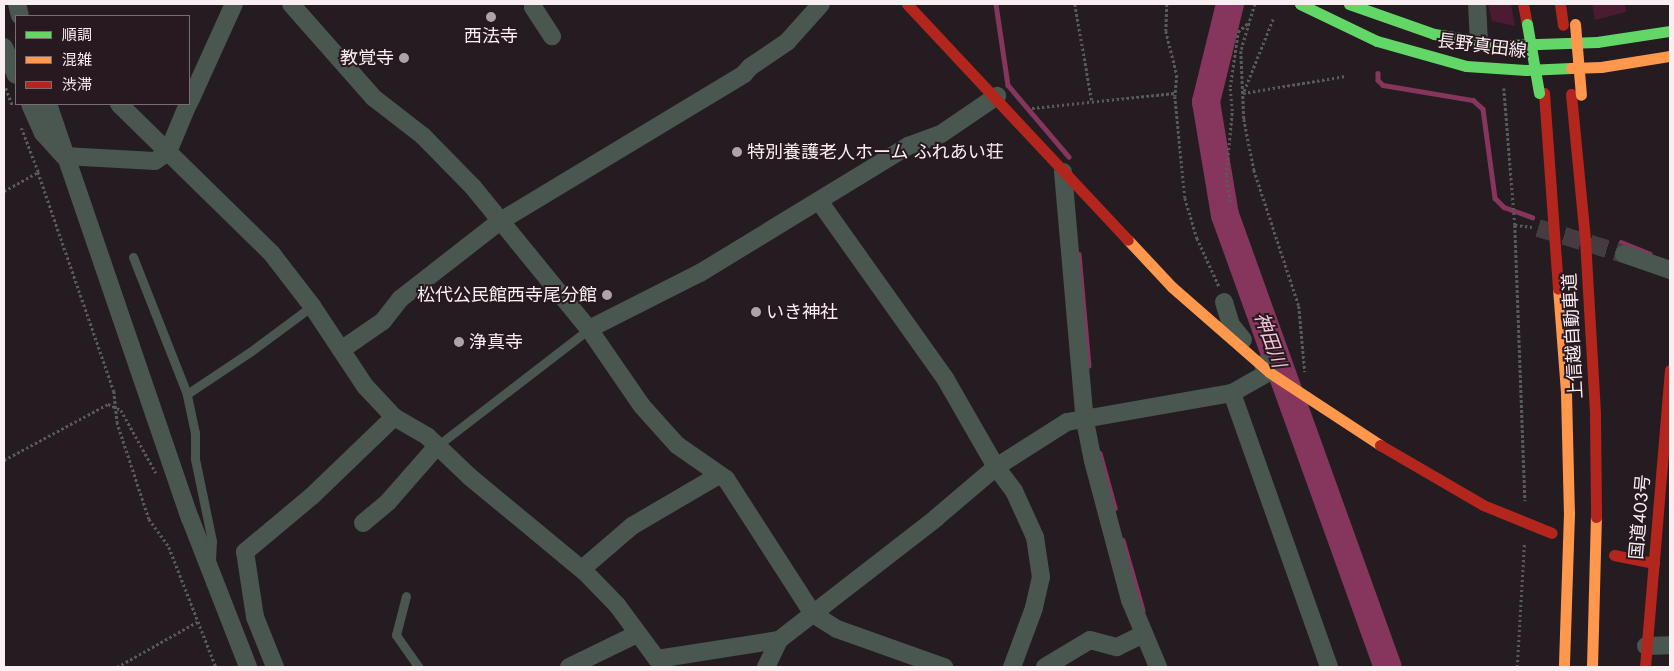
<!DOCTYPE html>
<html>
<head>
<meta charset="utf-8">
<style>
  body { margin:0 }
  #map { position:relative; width:1674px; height:671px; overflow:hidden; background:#241c20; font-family:Jost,"Noto Sans JP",sans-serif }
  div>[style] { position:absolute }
  .green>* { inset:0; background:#4c1b33 }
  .stream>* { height:4.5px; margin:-2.25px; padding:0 2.25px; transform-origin:2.25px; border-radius:2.25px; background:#86355d }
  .river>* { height:28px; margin:-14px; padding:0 14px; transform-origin:14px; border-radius:14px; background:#86355d }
  .street-tunnel>* { height:18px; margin-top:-9px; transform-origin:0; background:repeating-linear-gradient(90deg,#443c40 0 18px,transparent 0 27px) }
  .path>* { height:2.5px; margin-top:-1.25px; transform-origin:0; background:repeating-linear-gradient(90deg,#575c5a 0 2.5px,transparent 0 5px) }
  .lane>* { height:9px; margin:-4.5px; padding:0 4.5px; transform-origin:4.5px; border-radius:4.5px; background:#4a5650 }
  .street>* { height:18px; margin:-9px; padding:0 9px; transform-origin:9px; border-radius:9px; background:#4a5650 }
  .fast>* { height:11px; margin:-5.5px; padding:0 5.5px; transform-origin:5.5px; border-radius:5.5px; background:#63d668 }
  .slow>* { height:11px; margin:-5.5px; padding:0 5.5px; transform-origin:5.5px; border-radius:5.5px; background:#ff974d }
  .jam>* { height:11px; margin:-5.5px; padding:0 5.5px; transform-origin:5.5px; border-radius:5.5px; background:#b3261e }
  .fast-bridge>* { height:11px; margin:-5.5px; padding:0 5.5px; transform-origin:5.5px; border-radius:5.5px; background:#63d668 }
  .slow-bridge>* { height:11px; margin:-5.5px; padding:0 5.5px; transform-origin:5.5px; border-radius:5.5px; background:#ff974d }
  .dots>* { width:14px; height:14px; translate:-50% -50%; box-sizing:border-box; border:2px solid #27191f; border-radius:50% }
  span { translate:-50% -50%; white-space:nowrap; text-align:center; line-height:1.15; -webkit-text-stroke:4px #27191f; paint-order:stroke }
  .poi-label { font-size:18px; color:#f9eef2 }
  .right { translate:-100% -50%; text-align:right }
  .left { translate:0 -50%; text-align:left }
  .street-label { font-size:18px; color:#f9eef2 }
  .water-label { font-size:19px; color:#f7c4d9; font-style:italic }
  .frame { position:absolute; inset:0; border:5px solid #f9eef2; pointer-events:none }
  .legend { position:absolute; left:15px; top:15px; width:175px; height:90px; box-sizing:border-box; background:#27191f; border:1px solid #7b6e73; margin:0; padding:6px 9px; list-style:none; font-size:15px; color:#f9eef2 }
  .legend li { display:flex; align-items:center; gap:10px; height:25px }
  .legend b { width:25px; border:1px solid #7b6e73 }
</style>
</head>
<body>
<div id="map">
  <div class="green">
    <div style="clip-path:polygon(1488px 4px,1511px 4px,1515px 26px,1492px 21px)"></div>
    <div style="clip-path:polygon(1592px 4px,1625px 4px,1626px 12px,1595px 20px)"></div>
  </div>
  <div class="stream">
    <div style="left:996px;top:4px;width:82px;rotate:81.6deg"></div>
    <div style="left:1008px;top:85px;width:94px;rotate:49.7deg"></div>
    <div style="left:1378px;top:73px;width:7px;rotate:90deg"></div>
    <div style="left:1378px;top:80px;width:7px;rotate:45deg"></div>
    <div style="left:1383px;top:85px;width:91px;rotate:9.5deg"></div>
    <div style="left:1473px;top:100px;width:13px;rotate:42deg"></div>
    <div style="left:1483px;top:109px;width:90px;rotate:82.3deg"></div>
    <div style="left:1495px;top:198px;width:13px;rotate:45deg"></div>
    <div style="left:1504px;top:207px;width:30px;rotate:20deg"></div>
    <div style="left:1621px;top:242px;width:31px;rotate:22deg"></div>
    <div style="left:1079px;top:254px;width:112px;rotate:84.9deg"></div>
    <div style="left:1100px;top:453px;width:57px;rotate:74.7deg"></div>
    <div style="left:1123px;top:540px;width:73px;rotate:74.1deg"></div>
  </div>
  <div class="river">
    <div style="left:1230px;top:4px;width:101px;rotate:103.8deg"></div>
    <div style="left:1206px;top:102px;width:115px;rotate:80.5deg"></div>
    <div style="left:1225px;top:215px;width:480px;rotate:70.2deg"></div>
  </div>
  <div class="street-tunnel">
    <div style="left:1538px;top:228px;width:90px;rotate:16.8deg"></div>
  </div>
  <div class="path">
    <div style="left:1075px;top:4px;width:98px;rotate:80.1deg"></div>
    <div style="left:1167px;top:4px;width:27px;rotate:92deg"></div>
    <div style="left:1166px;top:31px;width:45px;rotate:76deg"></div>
    <div style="left:1177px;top:75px;width:21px;rotate:95deg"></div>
    <div style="left:1175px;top:96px;width:102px;rotate:84.4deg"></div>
    <div style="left:1185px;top:198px;width:42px;rotate:73.3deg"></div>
    <div style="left:1197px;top:238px;width:53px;rotate:65.4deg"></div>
    <div style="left:1255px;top:4px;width:49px;rotate:106.6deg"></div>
    <div style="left:1241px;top:51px;width:68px;rotate:87.5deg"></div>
    <div style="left:1244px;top:119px;width:52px;rotate:78.9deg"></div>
    <div style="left:1254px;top:170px;width:143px;rotate:71.7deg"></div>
    <div style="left:1299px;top:306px;width:66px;rotate:84.8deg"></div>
    <div style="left:6px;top:88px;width:20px;rotate:70deg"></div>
    <div style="left:1504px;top:88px;width:137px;rotate:85.4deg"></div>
    <div style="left:1515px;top:225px;width:17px;rotate:7deg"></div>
    <div style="left:1244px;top:91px;width:78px;rotate:-68.1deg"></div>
    <div style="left:1243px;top:93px;width:104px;rotate:-9.4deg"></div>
    <div style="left:1032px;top:108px;width:144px;rotate:-6deg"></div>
    <div style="left:38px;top:172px;width:232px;rotate:70.9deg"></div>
    <div style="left:114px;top:391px;width:31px;rotate:84deg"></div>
    <div style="left:117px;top:422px;width:102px;rotate:71.7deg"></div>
    <div style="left:149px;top:519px;width:34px;rotate:54deg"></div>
    <div style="left:169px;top:547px;width:129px;rotate:68.6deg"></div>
    <div style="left:4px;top:191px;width:39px;rotate:-29deg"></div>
    <div style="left:38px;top:172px;width:47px;rotate:-111.1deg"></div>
    <div style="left:1230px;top:202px;width:27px;rotate:-98deg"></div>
    <div style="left:1226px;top:175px;width:64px;rotate:-84.6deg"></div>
    <div style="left:1232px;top:111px;width:24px;rotate:-95deg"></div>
    <div style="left:1230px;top:87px;width:56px;rotate:-81.7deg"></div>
    <div style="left:1238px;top:32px;width:15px;rotate:-42deg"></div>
    <div style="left:1515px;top:225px;width:276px;rotate:87.9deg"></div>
    <div style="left:4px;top:460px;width:118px;rotate:-28.3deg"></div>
    <div style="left:108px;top:404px;width:14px;rotate:25deg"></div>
    <div style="left:121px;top:410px;width:72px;rotate:60.9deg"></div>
    <div style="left:117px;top:667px;width:92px;rotate:-29.4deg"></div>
    <div style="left:1517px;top:667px;width:123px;rotate:-86.7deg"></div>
  </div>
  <div class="lane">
    <div style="left:133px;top:257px;width:147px;rotate:68.5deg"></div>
    <div style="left:437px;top:446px;width:192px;rotate:-37.6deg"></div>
    <div style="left:211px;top:560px;width:19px;rotate:-87deg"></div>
    <div style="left:212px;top:541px;width:84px;rotate:-101.7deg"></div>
    <div style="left:195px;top:459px;width:26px;rotate:-90deg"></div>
    <div style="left:195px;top:433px;width:40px;rotate:-102deg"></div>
    <div style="left:187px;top:394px;width:76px;rotate:-33.7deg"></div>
    <div style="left:250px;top:352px;width:77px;rotate:-36.6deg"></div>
    <div style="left:406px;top:596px;width:40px;rotate:104.4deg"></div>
    <div style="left:396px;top:635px;width:39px;rotate:55deg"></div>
  </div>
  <div class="street">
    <div style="left:17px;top:4px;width:12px;rotate:76deg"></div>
    <div style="left:291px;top:4px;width:125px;rotate:48.6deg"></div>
    <div style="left:374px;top:98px;width:62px;rotate:37.8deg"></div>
    <div style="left:423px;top:136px;width:71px;rotate:45.6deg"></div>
    <div style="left:473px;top:187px;width:183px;rotate:50.8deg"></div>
    <div style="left:589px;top:329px;width:93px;rotate:55.5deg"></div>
    <div style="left:642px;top:406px;width:52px;rotate:48.1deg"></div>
    <div style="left:677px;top:445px;width:60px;rotate:34.8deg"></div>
    <div style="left:726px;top:479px;width:161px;rotate:57.2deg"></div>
    <div style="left:813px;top:614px;width:28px;rotate:32deg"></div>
    <div style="left:837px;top:629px;width:114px;rotate:19.6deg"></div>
    <div style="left:534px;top:4px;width:3px;rotate:108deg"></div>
    <div style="left:533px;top:7px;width:35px;rotate:57deg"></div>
    <div style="left:1477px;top:4px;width:38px;rotate:87deg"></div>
    <div style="left:4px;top:47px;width:30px;rotate:67deg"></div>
    <div style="left:189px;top:103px;width:109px;rotate:-65.6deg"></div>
    <div style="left:30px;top:104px;width:32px;rotate:66deg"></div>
    <div style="left:43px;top:133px;width:31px;rotate:48deg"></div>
    <div style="left:64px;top:156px;width:91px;rotate:3.1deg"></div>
    <div style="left:155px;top:161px;width:16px;rotate:-35deg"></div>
    <div style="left:168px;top:152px;width:52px;rotate:-67.4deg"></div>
    <div style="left:48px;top:104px;width:438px;rotate:71.1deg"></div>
    <div style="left:190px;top:518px;width:160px;rotate:68.7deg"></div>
    <div style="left:119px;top:104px;width:214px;rotate:44.4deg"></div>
    <div style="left:272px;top:254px;width:66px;rotate:52.4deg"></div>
    <div style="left:312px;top:306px;width:96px;rotate:56.5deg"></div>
    <div style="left:365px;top:386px;width:42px;rotate:46.9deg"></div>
    <div style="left:394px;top:417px;width:39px;rotate:30deg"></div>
    <div style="left:428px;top:437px;width:58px;rotate:43.6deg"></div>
    <div style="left:470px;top:477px;width:149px;rotate:39.6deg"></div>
    <div style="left:585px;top:572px;width:46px;rotate:45.9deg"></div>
    <div style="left:617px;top:605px;width:67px;rotate:53.5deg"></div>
    <div style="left:657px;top:659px;width:123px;rotate:-8.9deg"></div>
    <div style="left:1063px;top:172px;width:250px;rotate:85deg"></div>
    <div style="left:1085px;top:421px;width:41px;rotate:78.7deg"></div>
    <div style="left:1093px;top:461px;width:144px;rotate:75.1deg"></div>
    <div style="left:1130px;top:600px;width:73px;rotate:67.3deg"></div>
    <div style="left:819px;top:201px;width:219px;rotate:54.6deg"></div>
    <div style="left:946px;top:380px;width:100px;rotate:60.1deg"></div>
    <div style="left:996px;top:467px;width:30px;rotate:53deg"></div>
    <div style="left:1014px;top:491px;width:51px;rotate:65.5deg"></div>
    <div style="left:1035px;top:537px;width:40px;rotate:81.5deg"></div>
    <div style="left:1041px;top:577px;width:32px;rotate:103deg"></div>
    <div style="left:1034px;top:608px;width:63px;rotate:110.4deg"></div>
    <div style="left:1624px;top:254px;width:49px;rotate:19.2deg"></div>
    <div style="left:1224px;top:302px;width:24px;rotate:73deg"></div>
    <div style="left:1231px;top:325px;width:19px;rotate:51deg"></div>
    <div style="left:589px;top:329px;width:124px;rotate:-26.8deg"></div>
    <div style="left:700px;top:273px;width:244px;rotate:-31.4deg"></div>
    <div style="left:908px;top:146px;width:35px;rotate:-20deg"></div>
    <div style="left:941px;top:134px;width:68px;rotate:-34.2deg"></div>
    <div style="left:341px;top:350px;width:51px;rotate:-34.6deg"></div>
    <div style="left:383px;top:321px;width:28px;rotate:-52deg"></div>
    <div style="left:400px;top:299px;width:125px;rotate:-37.9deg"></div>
    <div style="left:499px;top:222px;width:286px;rotate:-31.1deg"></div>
    <div style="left:744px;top:74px;width:9px;rotate:-49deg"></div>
    <div style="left:750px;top:67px;width:45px;rotate:-34deg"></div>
    <div style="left:787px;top:42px;width:51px;rotate:-48.2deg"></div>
    <div style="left:1232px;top:393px;width:291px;rotate:70.5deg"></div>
    <div style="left:363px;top:523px;width:33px;rotate:-40deg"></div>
    <div style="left:388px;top:502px;width:74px;rotate:-48.8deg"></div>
    <div style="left:582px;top:569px;width:66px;rotate:-40.7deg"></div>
    <div style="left:632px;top:526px;width:101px;rotate:-30.4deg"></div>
    <div style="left:1646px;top:646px;width:24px;rotate:-2deg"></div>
    <div style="left:275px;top:667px;width:54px;rotate:-111.8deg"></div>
    <div style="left:255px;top:617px;width:66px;rotate:-98.7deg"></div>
    <div style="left:245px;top:552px;width:87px;rotate:-39.9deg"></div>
    <div style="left:312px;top:496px;width:114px;rotate:-43.9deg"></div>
    <div style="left:569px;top:667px;width:76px;rotate:-25.9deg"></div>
    <div style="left:766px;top:667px;width:30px;rotate:-64deg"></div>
    <div style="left:779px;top:640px;width:199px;rotate:-37.8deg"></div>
    <div style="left:936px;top:518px;width:79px;rotate:-40.4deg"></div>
    <div style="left:996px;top:467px;width:84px;rotate:-32.4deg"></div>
    <div style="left:1067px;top:422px;width:168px;rotate:-10deg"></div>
    <div style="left:1232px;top:393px;width:43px;rotate:-29.6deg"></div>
    <div style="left:1269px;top:372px;width:10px;rotate:-127deg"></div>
    <div style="left:1045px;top:667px;width:52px;rotate:-31deg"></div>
    <div style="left:1090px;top:640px;width:28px;rotate:15deg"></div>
    <div style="left:1117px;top:647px;width:30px;rotate:-26deg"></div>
  </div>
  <div class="fast">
    <div style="left:1300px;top:4px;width:85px;rotate:25.7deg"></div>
    <div style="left:1377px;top:41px;width:92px;rotate:15.7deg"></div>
    <div style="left:1466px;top:66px;width:60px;rotate:3.8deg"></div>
    <div style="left:1526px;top:70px;width:45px;rotate:-2.5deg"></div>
    <div style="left:1349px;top:4px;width:90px;rotate:19.4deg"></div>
    <div style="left:1434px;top:34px;width:74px;rotate:8.6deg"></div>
    <div style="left:1507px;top:45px;width:90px;rotate:-1.9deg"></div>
    <div style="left:1597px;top:42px;width:74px;rotate:-8.6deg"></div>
  </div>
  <div class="slow">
    <div style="left:1571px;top:68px;width:30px;rotate:-2deg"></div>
    <div style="left:1601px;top:67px;width:70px;rotate:-9.1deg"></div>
    <div style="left:1128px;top:240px;width:64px;rotate:46.9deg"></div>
    <div style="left:1172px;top:287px;width:129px;rotate:41.2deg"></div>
    <div style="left:1269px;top:372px;width:133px;rotate:33.3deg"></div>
    <div style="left:1558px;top:288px;width:105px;rotate:85.6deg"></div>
    <div style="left:1566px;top:393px;width:120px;rotate:88.6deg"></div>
    <div style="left:1569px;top:513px;width:154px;rotate:91.9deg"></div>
    <div style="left:1592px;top:667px;width:150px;rotate:-88.5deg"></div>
  </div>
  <div class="jam">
    <div style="left:907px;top:4px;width:323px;rotate:46.9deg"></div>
    <div style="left:1523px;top:4px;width:20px;rotate:79deg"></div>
    <div style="left:1560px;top:4px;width:21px;rotate:82deg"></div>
    <div style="left:1544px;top:93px;width:196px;rotate:85.9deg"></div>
    <div style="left:1571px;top:94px;width:146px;rotate:84.5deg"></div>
    <div style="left:1585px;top:239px;width:176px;rotate:86.7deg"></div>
    <div style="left:1595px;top:415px;width:102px;rotate:89.4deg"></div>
    <div style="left:1380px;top:445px;width:119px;rotate:30.2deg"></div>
    <div style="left:1483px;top:505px;width:74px;rotate:22.1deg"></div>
    <div style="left:1614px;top:555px;width:41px;rotate:11.3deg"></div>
    <div style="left:1645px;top:667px;width:298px;rotate:-85.2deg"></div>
  </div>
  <div class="fast-bridge">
    <div style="left:1527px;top:24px;width:70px;rotate:80.1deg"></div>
  </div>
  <div class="slow-bridge">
    <div style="left:1575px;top:24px;width:71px;rotate:85.2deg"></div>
  </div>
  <div class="dots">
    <div style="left:491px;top:17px;background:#aea4a8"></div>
    <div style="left:404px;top:58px;background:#aea4a8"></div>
    <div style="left:737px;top:152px;background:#aea4a8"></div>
    <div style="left:607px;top:295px;background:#aea4a8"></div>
    <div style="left:756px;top:312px;background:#aea4a8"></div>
    <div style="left:459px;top:342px;background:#aea4a8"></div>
  </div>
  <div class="poi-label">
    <span style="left:491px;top:36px">西法寺</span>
    <span class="right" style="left:394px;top:58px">教覚寺</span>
    <span class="left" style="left:747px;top:152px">特別養護老人ホーム ふれあい荘</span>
    <span class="right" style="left:597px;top:295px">松代公民館西寺尾分館</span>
    <span class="left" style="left:766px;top:312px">いき神社</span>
    <span class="left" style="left:469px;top:342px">浄真寺</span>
  </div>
  <div class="street-label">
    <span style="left:1482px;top:46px;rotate:7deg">長野真田線</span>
    <span style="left:1573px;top:336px;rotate:-93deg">上信越自動車道</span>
    <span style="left:1640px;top:517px;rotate:-85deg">国道403号</span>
  </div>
  <div class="water-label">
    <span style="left:1270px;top:340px;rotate:70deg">神田川</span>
  </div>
  <div class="frame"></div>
  <ul class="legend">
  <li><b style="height:6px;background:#63d668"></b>順調</li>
  <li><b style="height:6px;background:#ff974d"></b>混雑</li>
  <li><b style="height:6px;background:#b3261e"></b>渋滞</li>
  </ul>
</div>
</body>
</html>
